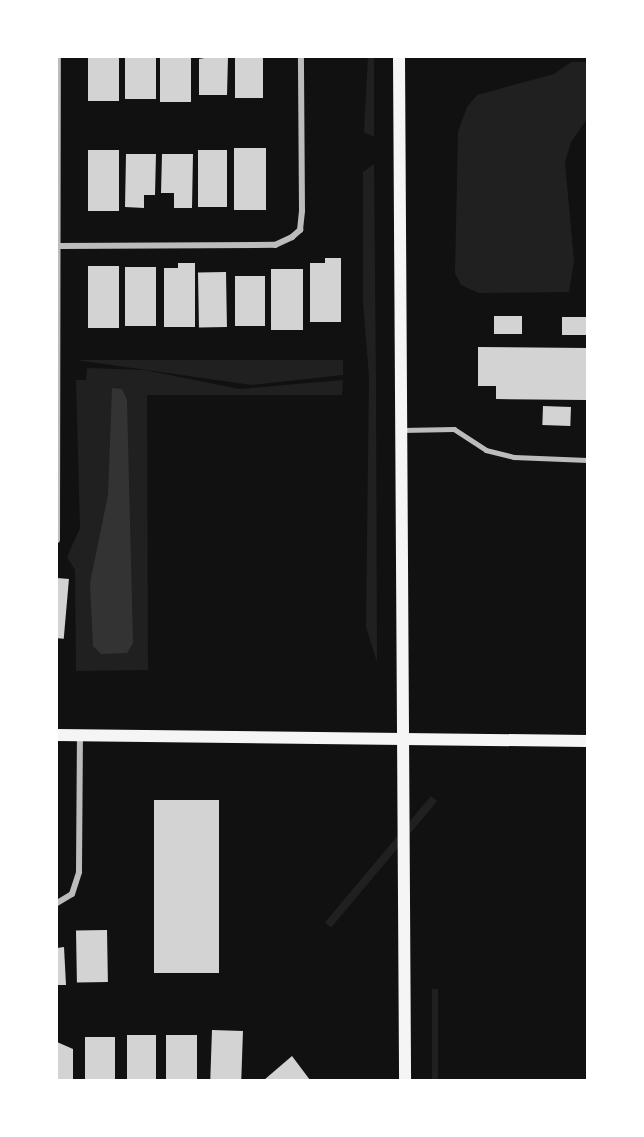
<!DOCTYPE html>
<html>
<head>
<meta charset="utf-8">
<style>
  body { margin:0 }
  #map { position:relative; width:644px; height:1137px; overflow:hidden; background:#111; font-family:"Noto Sans",sans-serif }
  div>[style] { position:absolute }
  .green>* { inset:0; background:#202020; transform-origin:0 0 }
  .water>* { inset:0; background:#333 }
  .building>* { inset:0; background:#d3d3d3; transform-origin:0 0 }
  .service>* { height:4.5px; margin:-2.25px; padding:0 2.25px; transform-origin:2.25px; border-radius:2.25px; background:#bcbcbc }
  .minor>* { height:6px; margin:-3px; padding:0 3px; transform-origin:3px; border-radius:3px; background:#bcbcbc }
  .secondary>* { height:12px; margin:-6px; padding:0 6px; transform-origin:6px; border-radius:6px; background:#f5f5f5 }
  span { translate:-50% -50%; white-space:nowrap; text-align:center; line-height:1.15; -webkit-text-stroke:4.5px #fff; paint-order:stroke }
  .frame { position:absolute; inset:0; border:58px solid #fff; pointer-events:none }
</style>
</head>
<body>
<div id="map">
  <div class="green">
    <div style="clip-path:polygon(368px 57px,374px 57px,374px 137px,364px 132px)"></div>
    <div style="clip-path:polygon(571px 62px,587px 62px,587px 119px,571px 142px,565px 162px,574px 261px,569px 292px,479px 293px,461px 285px,455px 273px,458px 132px,467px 107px,477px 95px,554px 74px)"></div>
    <div style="clip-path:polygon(374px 164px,376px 384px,377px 662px,366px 627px,369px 377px,363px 302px,363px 172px)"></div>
    <div style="clip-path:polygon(76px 360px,343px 360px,343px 375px,252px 385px)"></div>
    <div style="clip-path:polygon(87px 368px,145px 370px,239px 389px,343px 380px,342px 395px,147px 395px,148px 670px,76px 671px,75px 570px,67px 557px,80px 528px,76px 380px,86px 380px)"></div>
    <div style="left:431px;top:796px;width:8px;height:165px;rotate:40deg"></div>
    <div style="left:432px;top:989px;width:6px;height:91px"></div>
  </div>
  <div class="water">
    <div style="clip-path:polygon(112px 388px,122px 389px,127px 400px,133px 643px,127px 653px,101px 654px,93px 646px,90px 583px,108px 495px)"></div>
  </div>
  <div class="building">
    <div style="left:88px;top:57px;width:31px;height:44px"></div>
    <div style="left:125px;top:57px;width:31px;height:42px"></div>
    <div style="left:160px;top:57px;width:31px;height:45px"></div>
    <div style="clip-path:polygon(210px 57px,228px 57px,227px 95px,199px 95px,199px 59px)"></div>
    <div style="left:235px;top:57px;width:28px;height:41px"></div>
    <div style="left:266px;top:148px;width:62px;height:32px;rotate:90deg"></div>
    <div style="left:88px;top:150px;width:31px;height:61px"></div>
    <div style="left:198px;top:150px;width:29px;height:57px"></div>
    <div style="clip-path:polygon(126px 154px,156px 154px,155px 195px,144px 195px,144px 208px,125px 207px)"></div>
    <div style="clip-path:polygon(162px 154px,193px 154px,192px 208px,174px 208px,174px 193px,161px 193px)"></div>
    <div style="clip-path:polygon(325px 258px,341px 258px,341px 322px,310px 322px,310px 263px,325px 263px)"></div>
    <div style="clip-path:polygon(178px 263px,195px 263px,195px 327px,164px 327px,164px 268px,178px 268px)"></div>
    <div style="left:119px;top:266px;width:62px;height:31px;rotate:90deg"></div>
    <div style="left:125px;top:267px;width:31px;height:59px"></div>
    <div style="left:303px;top:269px;width:61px;height:32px;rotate:90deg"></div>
    <div style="left:226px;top:272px;width:55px;height:28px;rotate:89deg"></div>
    <div style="left:235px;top:276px;width:30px;height:50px"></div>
    <div style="left:494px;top:316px;width:28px;height:18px"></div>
    <div style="left:562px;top:317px;width:25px;height:18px"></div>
    <div style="clip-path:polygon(478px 347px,587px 348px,587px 400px,496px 399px,496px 386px,478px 386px)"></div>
    <div style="left:543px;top:406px;width:28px;height:19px;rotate:2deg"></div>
    <div style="left:57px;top:578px;width:12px;height:60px;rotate:5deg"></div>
    <div style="left:219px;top:800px;width:173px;height:65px;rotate:90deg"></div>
    <div style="left:107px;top:930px;width:52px;height:31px;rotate:89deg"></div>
    <div style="clip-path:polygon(64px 947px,66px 985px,57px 985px,57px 948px)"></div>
    <div style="left:212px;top:1030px;width:31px;height:50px;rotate:2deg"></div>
    <div style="left:127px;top:1035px;width:29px;height:45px"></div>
    <div style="left:166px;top:1035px;width:31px;height:45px"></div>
    <div style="left:85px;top:1037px;width:30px;height:43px"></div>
    <div style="clip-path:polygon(57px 1042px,73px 1049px,73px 1080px,57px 1080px)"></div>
    <div style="clip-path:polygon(292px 1056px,310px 1080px,264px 1080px)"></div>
  </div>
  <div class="service">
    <div style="left:402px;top:430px;width:52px;rotate:-1.1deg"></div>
    <div style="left:454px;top:429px;width:38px;rotate:33deg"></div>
    <div style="left:486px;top:450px;width:29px;rotate:14deg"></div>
    <div style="left:514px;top:457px;width:73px;rotate:2.4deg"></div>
  </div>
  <div class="minor">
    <div style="left:59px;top:246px;width:216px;rotate:-0.3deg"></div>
    <div style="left:275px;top:245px;width:19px;rotate:-25deg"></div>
    <div style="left:292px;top:237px;width:11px;rotate:-41deg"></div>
    <div style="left:300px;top:230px;width:19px;rotate:-84deg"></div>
    <div style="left:302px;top:211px;width:154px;rotate:-90.4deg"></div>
    <div style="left:57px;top:540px;width:483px;rotate:-89.9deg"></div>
    <div style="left:57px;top:903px;width:17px;rotate:-31deg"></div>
    <div style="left:72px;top:894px;width:23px;rotate:-72deg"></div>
    <div style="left:79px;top:872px;width:136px;rotate:-89.6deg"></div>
  </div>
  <div class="secondary">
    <div style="left:399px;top:57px;width:1023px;rotate:89.66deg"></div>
    <div style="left:57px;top:735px;width:530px;rotate:0.65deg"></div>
  </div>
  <div class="frame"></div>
</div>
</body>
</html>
